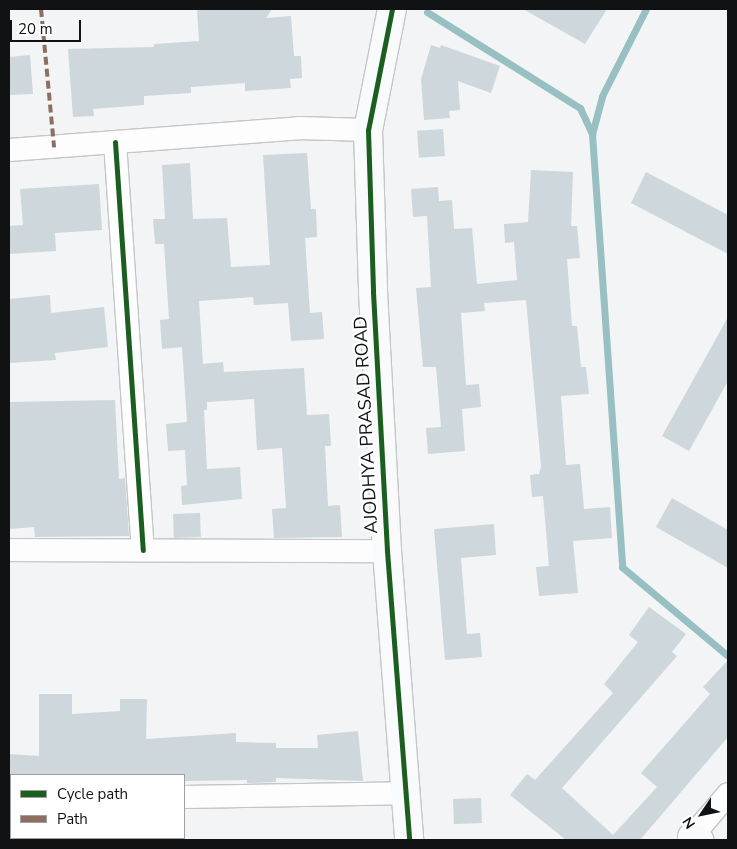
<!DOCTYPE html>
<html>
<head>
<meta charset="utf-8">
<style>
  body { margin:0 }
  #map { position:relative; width:737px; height:849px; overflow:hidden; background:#f2f4f6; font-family:"Nunito Sans",sans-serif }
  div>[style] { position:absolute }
  .stream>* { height:7px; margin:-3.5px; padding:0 3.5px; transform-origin:3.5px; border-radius:3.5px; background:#98c0c2 }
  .building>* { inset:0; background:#cdd7dc; transform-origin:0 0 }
  .roads { filter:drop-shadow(1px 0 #c4c6c7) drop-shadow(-1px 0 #c4c6c7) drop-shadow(0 1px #c4c6c7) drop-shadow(0 -1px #c4c6c7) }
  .street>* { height:22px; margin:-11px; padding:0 11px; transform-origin:11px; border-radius:11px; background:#fdfdfe }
  .secondary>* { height:28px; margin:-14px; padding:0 14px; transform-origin:14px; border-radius:14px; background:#f9fafc }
  .quiet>* { height:4px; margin-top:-2px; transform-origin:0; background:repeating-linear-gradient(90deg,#8d6e63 0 8px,transparent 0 12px) }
  .cycleway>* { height:5px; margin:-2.5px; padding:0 2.5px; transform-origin:2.5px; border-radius:2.5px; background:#1b5e20 }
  span { translate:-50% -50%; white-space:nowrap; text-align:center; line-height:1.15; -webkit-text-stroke:4.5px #fff; paint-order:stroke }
  .street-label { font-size:18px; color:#111213 }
  .frame { position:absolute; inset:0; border:10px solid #111213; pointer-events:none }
  .legend { position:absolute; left:10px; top:774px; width:175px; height:65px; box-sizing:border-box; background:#fff; border:1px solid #a0a0a1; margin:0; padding:6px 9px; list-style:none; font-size:15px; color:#111213 }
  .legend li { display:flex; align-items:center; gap:10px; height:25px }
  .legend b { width:25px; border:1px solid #a0a0a1 }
  .north { position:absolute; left:677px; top:789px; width:50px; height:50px; -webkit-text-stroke:4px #fff; paint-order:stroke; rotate:236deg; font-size:14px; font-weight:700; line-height:20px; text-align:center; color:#111213 }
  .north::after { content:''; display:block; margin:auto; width:18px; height:22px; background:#111213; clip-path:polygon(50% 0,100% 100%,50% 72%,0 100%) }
  .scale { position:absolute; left:10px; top:20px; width:71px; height:22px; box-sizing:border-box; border:2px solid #111213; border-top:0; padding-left:6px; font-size:15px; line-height:18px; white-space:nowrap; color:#111213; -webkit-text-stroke:4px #fff; paint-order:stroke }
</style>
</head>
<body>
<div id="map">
  <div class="stream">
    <div style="left:427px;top:12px;width:181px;rotate:32.1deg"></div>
    <div style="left:580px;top:108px;width:29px;rotate:65deg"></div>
    <div style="left:592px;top:134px;width:434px;rotate:86deg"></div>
    <div style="left:622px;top:567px;width:138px;rotate:40deg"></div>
    <div style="left:592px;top:134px;width:39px;rotate:-75deg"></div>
    <div style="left:602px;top:96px;width:97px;rotate:-63.2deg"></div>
  </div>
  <div class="building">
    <div style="clip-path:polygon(197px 9px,272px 9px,266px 18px,291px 16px,294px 56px,301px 56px,302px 78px,290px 79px,291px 88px,245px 91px,245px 83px,191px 87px,191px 93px,144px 96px,144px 105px,93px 109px,94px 116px,73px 117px,68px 49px,154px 47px,154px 44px,199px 41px)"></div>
    <div style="clip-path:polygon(523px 9px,607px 9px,585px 44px)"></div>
    <div style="clip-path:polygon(431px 45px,440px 48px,441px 45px,500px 66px,491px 93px,458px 81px,460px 110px,449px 111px,450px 118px,424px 120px,421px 79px)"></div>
    <div style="clip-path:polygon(30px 55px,33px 94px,9px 95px,9px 57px)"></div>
    <div style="left:443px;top:129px;width:27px;height:26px;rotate:86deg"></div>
    <div style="clip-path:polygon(307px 153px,311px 209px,316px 209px,317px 237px,305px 238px,310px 313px,322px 312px,324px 339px,291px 341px,288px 303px,254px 305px,253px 297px,199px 301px,203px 364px,223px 362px,224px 372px,304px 368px,307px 415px,329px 414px,331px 446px,325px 446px,328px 506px,340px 505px,342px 537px,274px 538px,272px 509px,286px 508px,282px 448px,257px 450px,254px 399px,207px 402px,207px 410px,204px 410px,207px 469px,240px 467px,242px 499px,182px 505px,181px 486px,187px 485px,185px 450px,168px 451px,166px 424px,187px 422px,182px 347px,162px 349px,160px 320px,169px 319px,164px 244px,155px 244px,153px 219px,165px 219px,162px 165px,190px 163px,193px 219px,227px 218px,231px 267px,270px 265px,263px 155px)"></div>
    <div style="clip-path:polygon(531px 170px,573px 172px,571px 226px,577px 226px,580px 258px,567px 259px,572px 326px,577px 326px,581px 367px,586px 367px,589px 394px,561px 396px,566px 465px,580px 464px,584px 509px,610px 507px,612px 538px,573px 541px,578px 593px,539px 596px,536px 567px,549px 566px,543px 496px,532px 497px,530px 475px,539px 474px,541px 466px,526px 300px,484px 303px,485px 311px,461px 313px,466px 385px,479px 384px,481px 407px,462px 409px,465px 451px,428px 454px,426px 428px,441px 427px,436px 367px,423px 367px,416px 288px,431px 287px,427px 216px,413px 217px,411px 189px,438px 187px,439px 201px,452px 200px,454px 229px,472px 228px,477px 284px,517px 280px,514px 242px,505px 243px,504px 224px,528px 222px)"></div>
    <div style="clip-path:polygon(646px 172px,728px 215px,728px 254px,631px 203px)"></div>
    <div style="clip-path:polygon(99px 184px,102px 230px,55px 233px,56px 251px,9px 254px,9px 226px,23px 225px,20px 189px)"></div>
    <div style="clip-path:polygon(50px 295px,51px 313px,104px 307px,108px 347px,55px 353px,56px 360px,9px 363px,9px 299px)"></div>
    <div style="clip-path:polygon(728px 317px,728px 381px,689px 451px,662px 436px)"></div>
    <div style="clip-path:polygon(115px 400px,119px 479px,125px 478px,129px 536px,35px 537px,34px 527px,9px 529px,9px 402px)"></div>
    <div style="clip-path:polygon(672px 498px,728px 530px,728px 568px,656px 527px)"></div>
    <div style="left:200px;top:513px;width:24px;height:27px;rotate:88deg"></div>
    <div style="clip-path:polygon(494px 524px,496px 555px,461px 558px,467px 634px,480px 633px,482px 657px,445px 660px,434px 529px)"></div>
    <div style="clip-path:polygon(649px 607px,686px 634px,672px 652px,677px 656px,562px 788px,613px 835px,657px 787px,641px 773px,710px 694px,703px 687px,728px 660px,728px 737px,640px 840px,566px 840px,510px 795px,527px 774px,535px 780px,613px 693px,604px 684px,638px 642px,629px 635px)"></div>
    <div style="clip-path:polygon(39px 694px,72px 694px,72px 714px,120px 711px,120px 699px,147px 699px,146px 739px,236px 733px,236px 742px,276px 743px,276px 748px,318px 748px,317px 735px,358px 731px,363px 781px,276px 778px,276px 782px,247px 783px,247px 780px,184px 781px,184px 775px,9px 775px,9px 754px,39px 756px)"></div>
    <div style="left:481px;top:798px;width:25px;height:28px;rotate:88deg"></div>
  </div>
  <div class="roads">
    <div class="street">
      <div style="left:115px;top:142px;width:409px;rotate:86.1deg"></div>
      <div style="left:9px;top:150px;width:291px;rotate:-4.3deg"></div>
      <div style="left:299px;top:128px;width:69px;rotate:1.7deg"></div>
      <div style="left:9px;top:550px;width:378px;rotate:0.2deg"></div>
      <div style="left:184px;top:797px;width:221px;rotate:-1deg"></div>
      <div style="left:9px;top:800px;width:2px"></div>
      <div style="left:689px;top:840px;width:60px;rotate:-49.7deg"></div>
    </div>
    <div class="secondary">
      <div style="left:392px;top:9px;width:123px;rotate:101.2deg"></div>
      <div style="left:368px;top:130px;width:162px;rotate:88.2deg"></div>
      <div style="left:373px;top:292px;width:259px;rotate:86.9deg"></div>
      <div style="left:387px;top:551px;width:290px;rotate:85.6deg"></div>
      <div style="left:692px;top:837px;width:8px;rotate:23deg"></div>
    </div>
  </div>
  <div class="quiet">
    <div style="left:41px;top:9px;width:139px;rotate:84.6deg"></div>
  </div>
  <div class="cycleway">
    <div style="left:392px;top:9px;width:123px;rotate:101.2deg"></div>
    <div style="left:368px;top:130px;width:162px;rotate:88.2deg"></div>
    <div style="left:373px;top:292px;width:259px;rotate:86.9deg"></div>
    <div style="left:387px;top:551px;width:290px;rotate:85.6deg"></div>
    <div style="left:115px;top:142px;width:409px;rotate:86.1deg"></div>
  </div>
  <div class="street-label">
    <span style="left:366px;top:425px;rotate:-93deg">AJODHYA PRASAD ROAD</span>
  </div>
  <div class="frame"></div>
  <ul class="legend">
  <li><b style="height:6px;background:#1b5e20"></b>Cycle path</li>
  <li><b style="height:6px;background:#8d6e63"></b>Path</li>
  </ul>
  <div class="north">N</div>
  <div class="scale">20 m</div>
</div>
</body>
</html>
